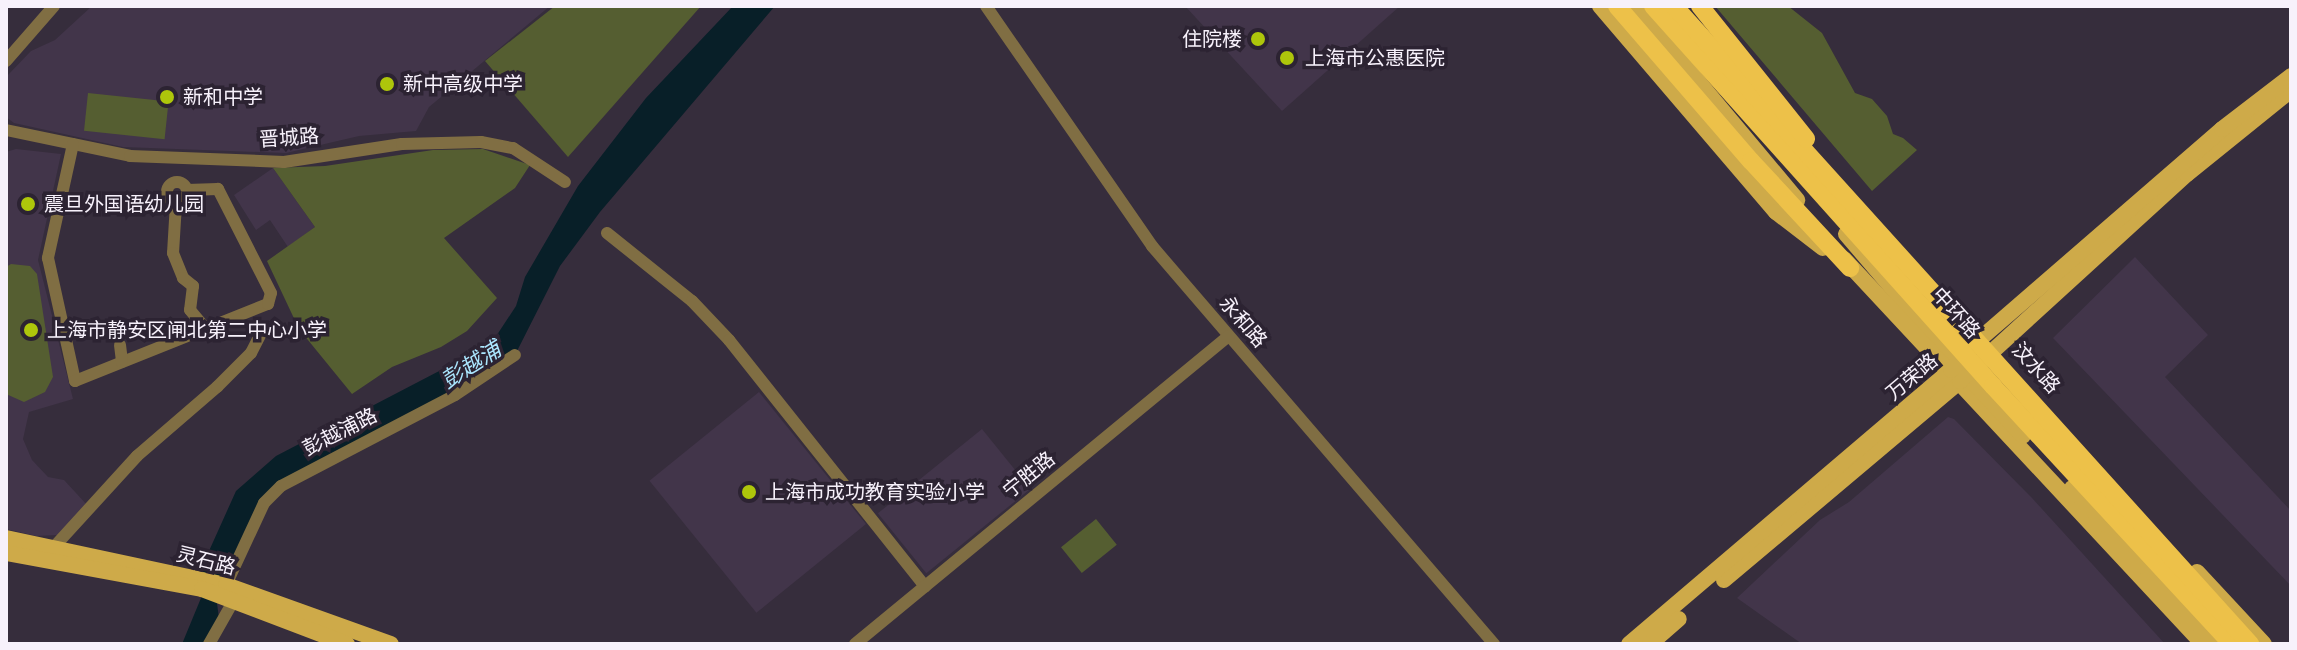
<!DOCTYPE html>
<html>
<head>
<meta charset="utf-8">
<style>
  body { margin:0 }
  #map { position:relative; width:2297px; height:650px; overflow:hidden; background:#362d3c; font-family:Figtree,"Noto Sans SC",sans-serif }
  div>[style] { position:absolute }
  .built>* { inset:0; background:#42354a; transform-origin:0 0 }
  .green>* { inset:0; background:#555e31; transform-origin:0 0 }
  .water>* { inset:0; background:#081f28 }
  .minor>* { height:12px; margin:-6px; padding:0 6px; transform-origin:6px; border-radius:6px; background:#806e43 }
  .minor>.ring { margin:-6px; padding:0; box-sizing:content-box; background:none; border:12px solid #806e43; border-radius:50% }
  .major>* { height:16px; margin:-8px; padding:0 8px; transform-origin:8px; border-radius:8px; background:#ceaa49 }
  .highway>* { height:18px; margin:-9px; padding:0 9px; transform-origin:9px; border-radius:9px; background:#edc149 }
  .dots>* { width:22px; height:22px; translate:-50% -50%; box-sizing:border-box; border:4px solid #2c2332; border-radius:50% }
  span { translate:-50% -50%; white-space:nowrap; text-align:center; line-height:1.15; -webkit-text-stroke:7px #2c2332; paint-order:stroke }
  .poi-label { font-size:20px; color:#f7f1fb }
  .right { translate:-100% -50%; text-align:right }
  .left { translate:0 -50%; text-align:left }
  .street-label { font-size:20px; color:#f7f1fb }
  .water-label { font-size:22px; color:#abe6fe; font-style:italic }
  .frame { position:absolute; inset:0; border:8px solid #f7f1fb; pointer-events:none }
</style>
</head>
<body>
<div id="map">
  <div class="built">
    <div style="clip-path:polygon(92px 6px,550px 6px,429px 107px,416px 131px,359px 136px,286px 153px,123px 147px,14px 123px,6px 117px,6px 77px,31px 51px,55px 40px)"></div>
    <div style="clip-path:polygon(1185px 6px,1400px 6px,1282px 111px)"></div>
    <div style="clip-path:polygon(16px 149px,61px 154px,38px 260px,73px 399px,29px 412px,23px 439px,32px 460px,48px 477px,64px 480px,88px 506px,58px 535px,36px 536px,6px 529px,6px 152px)"></div>
    <div style="clip-path:polygon(273px 168px,315px 227px,288px 247px,270px 220px,256px 230px,234px 195px)"></div>
    <div style="clip-path:polygon(2135px 257px,2208px 335px,2165px 377px,2291px 511px,2291px 586px,2053px 338px)"></div>
    <div style="left:759px;top:392px;width:170px;height:141px;rotate:51deg"></div>
    <div style="clip-path:polygon(1948px 417px,1954px 419px,2032px 498px,2165px 644px,1802px 644px,1737px 598px,1820px 520px,1849px 502px)"></div>
    <div style="left:982px;top:429px;width:77px;height:134px;rotate:51deg"></div>
  </div>
  <div class="green">
    <div style="clip-path:polygon(555px 6px,701px 6px,568px 157px,485px 61px)"></div>
    <div style="clip-path:polygon(1715px 6px,1788px 6px,1822px 33px,1855px 93px,1872px 99px,1887px 116px,1893px 134px,1903px 138px,1917px 150px,1872px 191px)"></div>
    <div style="left:88px;top:93px;width:81px;height:38px;rotate:6deg"></div>
    <div style="clip-path:polygon(483px 149px,530px 165px,515px 188px,444px 238px,497px 298px,467px 331px,441px 347px,392px 367px,352px 394px,299px 329px,267px 261px,315px 227px,273px 168px,325px 166px,433px 150px)"></div>
    <div style="clip-path:polygon(11px 264px,30px 266px,37px 274px,53px 377px,45px 392px,24px 402px,6px 394px,6px 267px)"></div>
    <div style="left:1096px;top:519px;width:33px;height:45px;rotate:51deg"></div>
  </div>
  <div class="water">
    <div style="clip-path:polygon(733px 6px,775px 6px,600px 212px,560px 266px,515px 355px,263px 503px,217px 603px,219px 619px,204px 644px,182px 644px,201px 598px,200px 571px,236px 491px,276px 456px,491px 344px,516px 306px,525px 277px,578px 186px,646px 98px)"></div>
  </div>
  <div class="minor">
    <div style="left:986px;top:6px;width:292px;rotate:55.3deg"></div>
    <div style="left:1152px;top:246px;width:525px;rotate:49.33deg"></div>
    <div style="left:6px;top:61px;width:73px;rotate:-48.9deg"></div>
    <div style="left:6px;top:130px;width:127px;rotate:11.8deg"></div>
    <div style="left:130px;top:156px;width:154px;rotate:2.2deg"></div>
    <div style="left:284px;top:162px;width:119px;rotate:-8.7deg"></div>
    <div style="left:402px;top:144px;width:79px;rotate:-1.5deg"></div>
    <div style="left:481px;top:142px;width:33px;rotate:11deg"></div>
    <div style="left:513px;top:148px;width:62px;rotate:33.2deg"></div>
    <div style="left:73px;top:144px;width:117px;rotate:102.4deg"></div>
    <div style="left:48px;top:258px;width:126px;rotate:77.6deg"></div>
    <div style="left:75px;top:381px;width:208px;rotate:-21.8deg"></div>
    <div style="left:268px;top:304px;width:11px;rotate:-75deg"></div>
    <div style="left:271px;top:293px;width:117px;rotate:-117deg"></div>
    <div style="left:218px;top:189px;width:31px;rotate:178deg"></div>
    <div class="ring" style="left:167px;top:182px;width:8px;height:8px"></div>
    <div style="left:176px;top:203px;width:50px;rotate:93.4deg"></div>
    <div style="left:173px;top:253px;width:27px;rotate:68deg"></div>
    <div style="left:183px;top:278px;width:13px;rotate:39deg"></div>
    <div style="left:193px;top:286px;width:24px;rotate:97deg"></div>
    <div style="left:190px;top:310px;width:25px;rotate:50deg"></div>
    <div style="left:607px;top:233px;width:109px;rotate:38.7deg"></div>
    <div style="left:692px;top:301px;width:54px;rotate:46.5deg"></div>
    <div style="left:729px;top:340px;width:315px;rotate:51.5deg"></div>
    <div style="left:120px;top:345px;width:17px;rotate:83deg"></div>
    <div style="left:54px;top:547px;width:123px;rotate:-47.6deg"></div>
    <div style="left:137px;top:456px;width:106px;rotate:-40.8deg"></div>
    <div style="left:217px;top:387px;width:48px;rotate:-45deg"></div>
    <div style="left:251px;top:353px;width:25px;rotate:-63deg"></div>
    <div style="left:226px;top:585px;width:90px;rotate:-65.1deg"></div>
    <div style="left:264px;top:503px;width:24px;rotate:-45deg"></div>
    <div style="left:281px;top:486px;width:196px;rotate:-27.6deg"></div>
    <div style="left:455px;top:395px;width:72px;rotate:-33.7deg"></div>
    <div style="left:209px;top:644px;width:51px;rotate:-60.4deg"></div>
    <div style="left:234px;top:600px;width:7px;rotate:-98deg"></div>
    <div style="left:855px;top:644px;width:484px;rotate:-39.5deg"></div>
  </div>
  <div class="major">
    <div style="left:1600px;top:6px;width:271px;rotate:49.5deg"></div>
    <div style="left:1776px;top:212px;width:59px;rotate:37.5deg"></div>
    <div style="left:1635px;top:6px;width:253px;rotate:50.1deg"></div>
    <div style="left:1846px;top:234px;width:172px;rotate:49.5deg"></div>
    <div style="left:1844px;top:259px;width:526px;rotate:47deg"></div>
    <div style="left:1974px;top:383px;width:72px;rotate:47.2deg"></div>
    <div style="left:2072px;top:488px;width:213px;rotate:47.1deg"></div>
    <div style="left:6px;top:538px;width:225px;rotate:12.1deg"></div>
    <div style="left:226px;top:585px;width:175px;rotate:19.7deg"></div>
    <div style="left:6px;top:553px;width:199px;rotate:10.4deg"></div>
    <div style="left:202px;top:589px;width:155px;rotate:20.8deg"></div>
    <div style="left:2197px;top:572px;width:98px;rotate:47.1deg"></div>
    <div style="left:1724px;top:580px;width:309px;rotate:-40.1deg"></div>
    <div style="left:1960px;top:381px;width:307px;rotate:-42.4deg"></div>
    <div style="left:2187px;top:174px;width:134px;rotate:-38.9deg"></div>
    <div style="left:1629px;top:644px;width:423px;rotate:-40.4deg"></div>
    <div style="left:1951px;top:370px;width:44px;rotate:-46.8deg"></div>
    <div style="left:1981px;top:338px;width:319px;rotate:-40.9deg"></div>
    <div style="left:2222px;top:129px;width:87px;rotate:-37.5deg"></div>
    <div style="left:1650px;top:644px;width:38px;rotate:-41deg"></div>
  </div>
  <div class="highway">
    <div style="left:1617px;top:6px;width:205px;rotate:49.2deg"></div>
    <div style="left:1751px;top:161px;width:146px;rotate:47.2deg"></div>
    <div style="left:1653px;top:6px;width:510px;rotate:48.18deg"></div>
    <div style="left:1993px;top:386px;width:352px;rotate:47.2deg"></div>
    <div style="left:1674px;top:6px;width:860px;rotate:47.92deg"></div>
    <div style="left:1700px;top:6px;width:170px;rotate:51.4deg"></div>
  </div>
  <div class="dots">
    <div style="left:1258px;top:39px;background:#aec60b"></div>
    <div style="left:1287px;top:58px;background:#aec60b"></div>
    <div style="left:387px;top:84px;background:#aec60b"></div>
    <div style="left:167px;top:97px;background:#aec60b"></div>
    <div style="left:28px;top:204px;background:#aec60b"></div>
    <div style="left:31px;top:330px;background:#aec60b"></div>
    <div style="left:749px;top:492px;background:#aec60b"></div>
  </div>
  <div class="poi-label">
    <span class="right" style="left:1242px;top:39px">住院楼</span>
    <span class="left" style="left:1305px;top:58px">上海市公惠医院</span>
    <span class="left" style="left:403px;top:84px">新中高级中学</span>
    <span class="left" style="left:183px;top:97px">新和中学</span>
    <span class="left" style="left:44px;top:204px">震旦外国语幼儿园</span>
    <span class="left" style="left:47px;top:330px">上海市静安区闸北第二中心小学</span>
    <span class="left" style="left:765px;top:492px">上海市成功教育实验小学</span>
  </div>
  <div class="street-label">
    <span style="left:289px;top:138px;rotate:-4deg">晋城路</span>
    <span style="left:1956px;top:313px;rotate:48deg">中环路</span>
    <span style="left:1243px;top:322px;rotate:49deg">永和路</span>
    <span style="left:2036px;top:368px;rotate:48deg">汶水路</span>
    <span style="left:1912px;top:377px;rotate:-40deg">万荣路</span>
    <span style="left:340px;top:432px;rotate:-27deg">彭越浦路</span>
    <span style="left:1029px;top:475px;rotate:-39deg">宁胜路</span>
    <span style="left:206px;top:561px;rotate:14deg">灵石路</span>
  </div>
  <div class="water-label">
    <span style="left:471px;top:365px;rotate:-33deg">彭越浦</span>
  </div>
  <div class="frame"></div>
</div>
</body>
</html>
